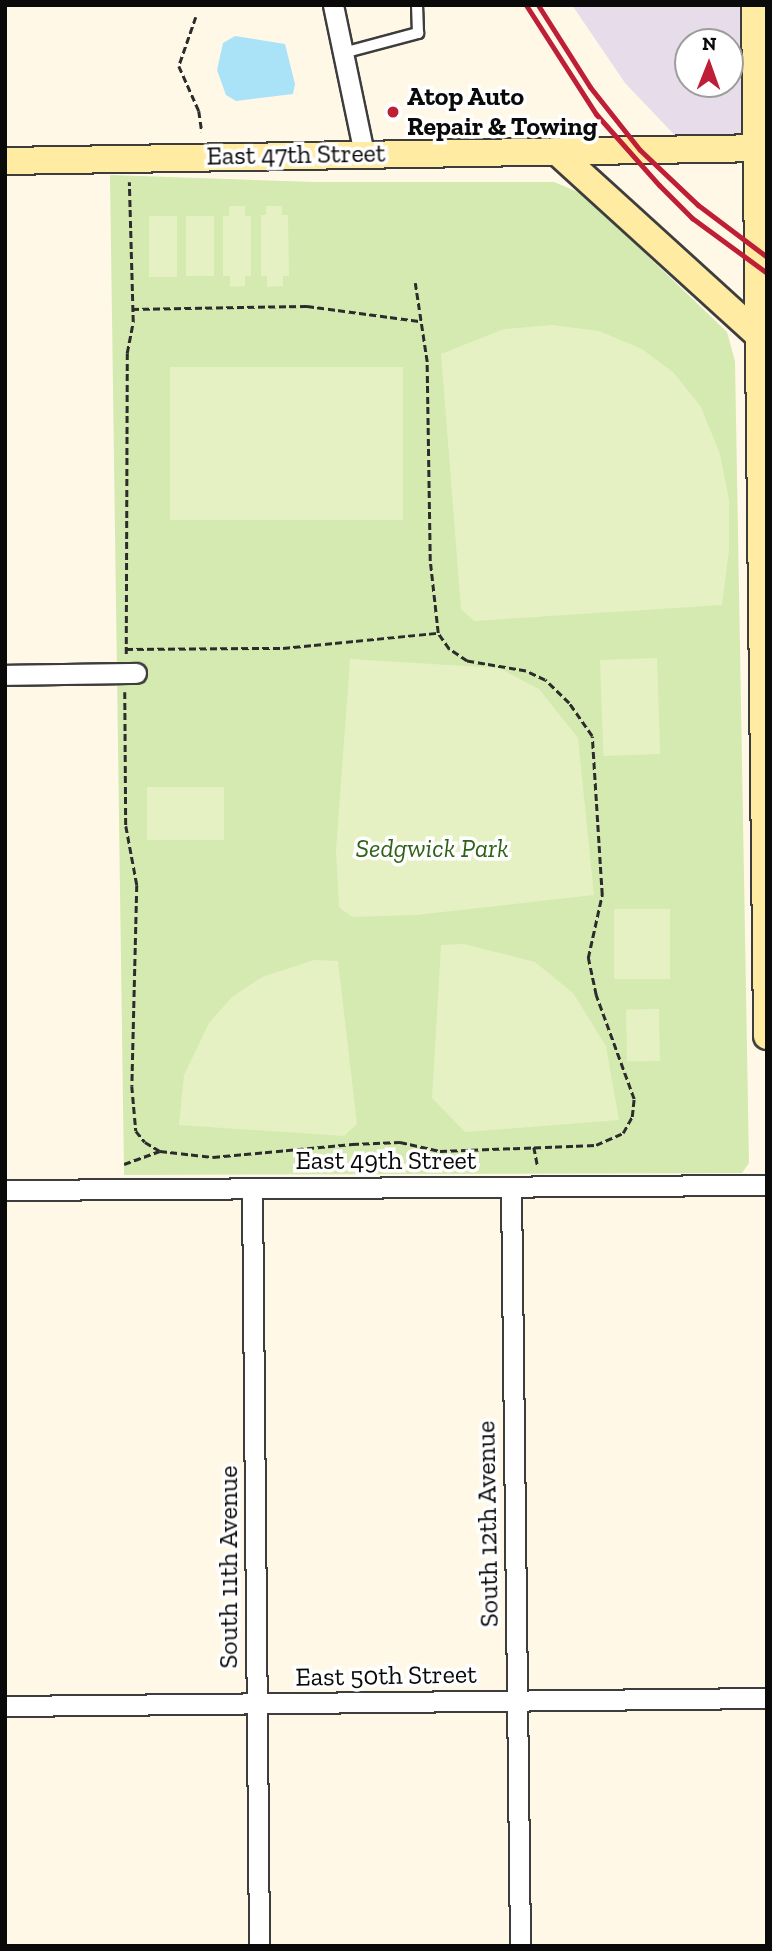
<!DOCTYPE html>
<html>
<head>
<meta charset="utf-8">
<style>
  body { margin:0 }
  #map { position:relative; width:772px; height:1951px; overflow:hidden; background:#fff8e7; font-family:"Zilla Slab",serif }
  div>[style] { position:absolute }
  .industrial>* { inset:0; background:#e7ddea }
  .green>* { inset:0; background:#d4eab0 }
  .pitch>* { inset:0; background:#e5f1c3; transform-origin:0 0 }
  .water>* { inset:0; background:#aae3f8 }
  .path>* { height:2.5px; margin-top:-1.25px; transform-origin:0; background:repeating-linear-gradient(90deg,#2c2c2c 0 7px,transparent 0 10.5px) }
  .roads { filter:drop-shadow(2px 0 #3d3d3d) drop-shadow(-2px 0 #3d3d3d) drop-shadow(0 2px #3d3d3d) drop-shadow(0 -2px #3d3d3d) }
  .service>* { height:10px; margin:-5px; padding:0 5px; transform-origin:5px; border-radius:5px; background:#fff }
  .minor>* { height:19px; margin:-9.5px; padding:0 9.5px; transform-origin:9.5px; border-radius:9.5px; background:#fff }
  .secondary>* { height:26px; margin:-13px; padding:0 13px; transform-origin:13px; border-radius:13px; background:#ffeba2 }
  .rail>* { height:5px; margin:-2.5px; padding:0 2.5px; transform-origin:2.5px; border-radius:2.5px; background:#be1f37 }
  .dots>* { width:19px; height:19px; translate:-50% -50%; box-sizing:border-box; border:4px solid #fff; border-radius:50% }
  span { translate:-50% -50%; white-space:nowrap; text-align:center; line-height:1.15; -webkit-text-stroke:7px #fff; paint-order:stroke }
  .poi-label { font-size:26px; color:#0a0a0a; font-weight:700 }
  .left { translate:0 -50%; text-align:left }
  .street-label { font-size:26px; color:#0a0a0a }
  .park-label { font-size:26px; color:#306319; font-style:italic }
  .frame { position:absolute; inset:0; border:7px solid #0a0a0a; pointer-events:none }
  .north { position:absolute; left:674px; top:28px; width:70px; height:70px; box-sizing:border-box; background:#fff; border:2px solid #9d9d9d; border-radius:50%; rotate:1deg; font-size:19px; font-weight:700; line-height:28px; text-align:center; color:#0a0a0a }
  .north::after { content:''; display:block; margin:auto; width:24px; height:32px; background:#be1f37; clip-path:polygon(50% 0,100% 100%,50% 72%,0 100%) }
</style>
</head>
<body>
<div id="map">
  <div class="industrial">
    <div style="clip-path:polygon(evenodd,572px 5px,751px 5px,752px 144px,684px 145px,625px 83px,572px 5px,688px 42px,730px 42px,730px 84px,688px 84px,688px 42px)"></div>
  </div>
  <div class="green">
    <div style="clip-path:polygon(110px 175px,315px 182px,554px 182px,583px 194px,727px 332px,735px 361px,749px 1163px,742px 1173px,124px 1175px)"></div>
  </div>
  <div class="pitch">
    <div style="clip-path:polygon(229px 206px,245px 206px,245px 216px,251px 216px,251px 276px,245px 276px,245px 286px,230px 287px,230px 276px,223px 276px,223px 216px,229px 216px)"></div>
    <div style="clip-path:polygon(266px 206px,282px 206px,282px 215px,288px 215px,289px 276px,283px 276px,283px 286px,267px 287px,267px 276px,261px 276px,261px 215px,266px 215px)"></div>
    <div style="left:149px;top:216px;width:28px;height:61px"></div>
    <div style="left:186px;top:216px;width:28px;height:60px"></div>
    <div style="clip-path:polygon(552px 325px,599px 331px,642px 349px,674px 373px,701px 407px,720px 454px,729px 500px,729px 550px,722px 605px,474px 621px,461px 609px,441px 354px,504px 329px)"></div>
    <div style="left:170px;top:367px;width:233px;height:153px"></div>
    <div style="left:657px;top:658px;width:96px;height:57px;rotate:88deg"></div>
    <div style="clip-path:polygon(350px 659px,499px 668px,539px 689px,578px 738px,594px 895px,416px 915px,352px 917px,339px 907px,336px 850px)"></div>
    <div style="left:147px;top:787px;width:77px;height:53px"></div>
    <div style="left:614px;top:909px;width:56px;height:70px"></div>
    <div style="clip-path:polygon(464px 944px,535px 962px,573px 993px,606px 1046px,619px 1120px,465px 1132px,432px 1098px,441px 945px)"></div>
    <div style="clip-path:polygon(314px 960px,338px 961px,357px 1124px,344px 1136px,179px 1125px,184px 1075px,209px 1023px,232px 997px,262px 977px)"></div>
    <div style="left:659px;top:1009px;width:52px;height:33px;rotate:89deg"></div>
  </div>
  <div class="water">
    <div style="clip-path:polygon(235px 36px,285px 44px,295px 84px,293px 94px,236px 101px,226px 95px,217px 70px,223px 43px)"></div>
  </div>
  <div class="path">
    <div style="left:196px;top:17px;width:52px;rotate:109.1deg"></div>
    <div style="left:179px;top:66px;width:49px;rotate:66deg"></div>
    <div style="left:199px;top:111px;width:21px;rotate:82deg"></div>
    <div style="left:132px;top:309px;width:175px;rotate:-1deg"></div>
    <div style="left:307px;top:306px;width:113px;rotate:7.6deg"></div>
    <div style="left:126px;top:649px;width:157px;rotate:-0.4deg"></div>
    <div style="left:283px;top:648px;width:155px;rotate:-5.6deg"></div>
    <div style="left:126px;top:654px;width:301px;rotate:-89.8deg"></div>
    <div style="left:127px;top:353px;width:32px;rotate:-79deg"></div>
    <div style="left:133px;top:322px;width:140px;rotate:-91.6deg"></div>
    <div style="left:125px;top:692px;width:134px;rotate:89.6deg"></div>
    <div style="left:126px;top:826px;width:60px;rotate:79.4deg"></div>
    <div style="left:137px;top:885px;width:201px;rotate:91.4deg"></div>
    <div style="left:132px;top:1086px;width:45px;rotate:84.9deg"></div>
    <div style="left:136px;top:1131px;width:14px;rotate:51deg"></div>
    <div style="left:145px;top:1142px;width:17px;rotate:31deg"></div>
    <div style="left:160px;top:1151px;width:53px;rotate:6.5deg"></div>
    <div style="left:213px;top:1157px;width:140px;rotate:-5.3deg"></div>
    <div style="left:352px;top:1144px;width:48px;rotate:-2.4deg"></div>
    <div style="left:400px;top:1142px;width:41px;rotate:12.7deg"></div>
    <div style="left:440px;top:1151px;width:156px;rotate:-2.2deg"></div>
    <div style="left:596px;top:1145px;width:30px;rotate:-24deg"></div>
    <div style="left:623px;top:1133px;width:18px;rotate:-61deg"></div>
    <div style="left:632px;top:1117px;width:18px;rotate:-84deg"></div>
    <div style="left:634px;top:1099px;width:111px;rotate:-110.1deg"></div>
    <div style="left:596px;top:995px;width:38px;rotate:-102deg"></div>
    <div style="left:588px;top:958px;width:65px;rotate:-77.5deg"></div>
    <div style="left:602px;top:895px;width:159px;rotate:-93.6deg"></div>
    <div style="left:592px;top:736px;width:40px;rotate:-124.9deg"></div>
    <div style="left:569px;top:703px;width:33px;rotate:-136deg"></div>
    <div style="left:545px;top:680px;width:21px;rotate:-155deg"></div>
    <div style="left:526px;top:671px;width:60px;rotate:-170.4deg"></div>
    <div style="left:467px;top:661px;width:22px;rotate:-146deg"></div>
    <div style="left:449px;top:649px;width:19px;rotate:-125deg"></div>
    <div style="left:438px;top:633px;width:72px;rotate:-96.3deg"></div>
    <div style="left:430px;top:561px;width:199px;rotate:-90.9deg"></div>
    <div style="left:427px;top:362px;width:80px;rotate:-98.6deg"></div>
    <div style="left:534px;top:1147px;width:20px;rotate:79deg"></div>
    <div style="left:124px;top:1164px;width:38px;rotate:-20deg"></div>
  </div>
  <div class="roads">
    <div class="service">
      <div style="left:343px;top:53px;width:78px;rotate:-14.9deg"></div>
      <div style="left:418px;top:33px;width:28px;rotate:-92deg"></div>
    </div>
    <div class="minor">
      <div style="left:333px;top:5px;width:152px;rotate:78.2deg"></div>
      <div style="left:5px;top:675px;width:131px;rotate:-0.9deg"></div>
      <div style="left:511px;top:1187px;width:759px;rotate:89.32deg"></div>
      <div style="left:252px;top:1188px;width:758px;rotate:89.47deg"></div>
      <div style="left:5px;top:1190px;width:762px;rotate:-0.38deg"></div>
      <div style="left:5px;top:1706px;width:762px;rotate:-0.6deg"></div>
    </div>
    <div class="secondary">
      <div style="left:755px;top:5px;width:1031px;rotate:89.33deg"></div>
      <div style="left:556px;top:151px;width:273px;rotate:42.3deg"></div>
      <div style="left:5px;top:161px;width:762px;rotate:-0.98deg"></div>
    </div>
  </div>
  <div class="rail">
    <div style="left:526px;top:5px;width:130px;rotate:57.3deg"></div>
    <div style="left:596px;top:114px;width:95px;rotate:48.4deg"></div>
    <div style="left:659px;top:185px;width:47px;rotate:45deg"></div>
    <div style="left:692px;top:218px;width:93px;rotate:36.3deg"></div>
    <div style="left:538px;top:5px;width:97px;rotate:57.6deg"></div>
    <div style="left:590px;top:87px;width:80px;rotate:51.6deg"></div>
    <div style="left:640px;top:150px;width:80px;rotate:43.5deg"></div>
    <div style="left:698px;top:205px;width:86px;rotate:37deg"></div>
  </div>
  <div class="dots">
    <div style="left:393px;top:112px;background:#be1f37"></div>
  </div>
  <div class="poi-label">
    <span class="left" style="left:407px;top:112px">Atop Auto<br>Repair &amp; Towing</span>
  </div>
  <div class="street-label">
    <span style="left:296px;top:155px;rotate:-1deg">East 47th Street</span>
    <span style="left:386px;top:1161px">East 49th Street</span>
    <span style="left:488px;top:1524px;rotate:-91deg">South 12th Avenue</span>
    <span style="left:229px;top:1567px;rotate:-90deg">South 11th Avenue</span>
    <span style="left:386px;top:1676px;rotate:-1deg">East 50th Street</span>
  </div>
  <div class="park-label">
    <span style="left:432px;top:849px">Sedgwick Park</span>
  </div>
  <div class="frame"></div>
  <div class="north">N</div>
</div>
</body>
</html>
